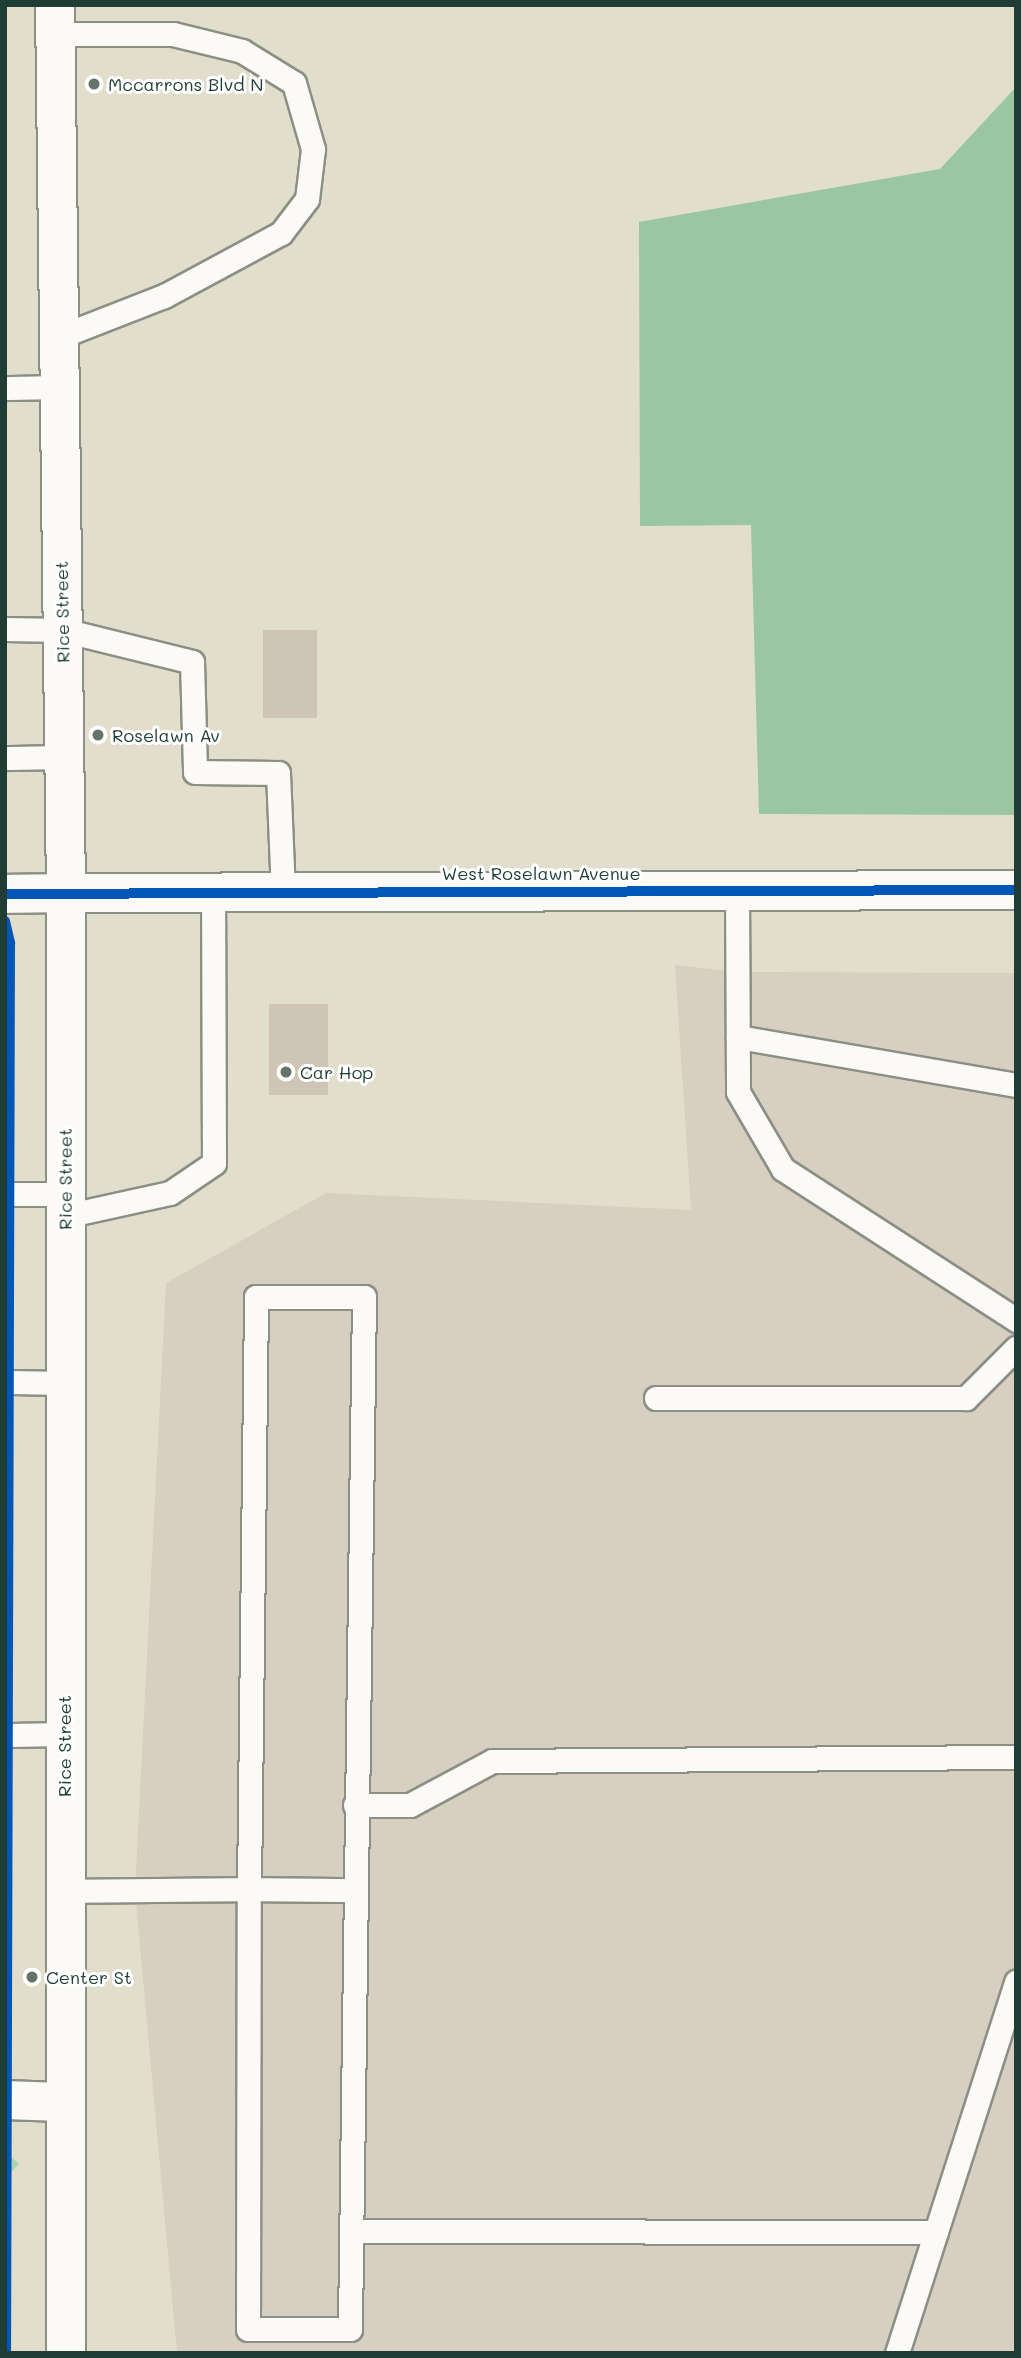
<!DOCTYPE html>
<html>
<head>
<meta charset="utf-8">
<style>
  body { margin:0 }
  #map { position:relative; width:1021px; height:2358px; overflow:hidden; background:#e2decc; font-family:Mali,sans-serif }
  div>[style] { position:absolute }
  .industrial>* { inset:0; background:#d6cfc2 }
  .green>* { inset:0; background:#a7d6ae; transform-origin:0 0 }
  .forest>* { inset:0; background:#9ac6a1 }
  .building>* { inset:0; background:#cfc5b7; transform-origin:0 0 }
  .roads { filter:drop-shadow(2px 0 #8c8f84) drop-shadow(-2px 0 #8c8f84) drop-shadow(0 2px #8c8f84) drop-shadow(0 -2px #8c8f84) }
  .lane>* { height:23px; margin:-11.5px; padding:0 11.5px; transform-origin:11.5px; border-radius:11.5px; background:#fbfaf7 }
  .street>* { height:38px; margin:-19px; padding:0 19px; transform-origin:19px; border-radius:19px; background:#fbfaf7 }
  .secondary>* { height:38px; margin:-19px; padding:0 19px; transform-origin:19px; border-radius:19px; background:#fbfaf7 }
  .cycleway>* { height:10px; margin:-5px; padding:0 5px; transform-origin:5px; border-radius:5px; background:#0057b8 }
  .dots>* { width:19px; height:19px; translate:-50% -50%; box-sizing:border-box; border:4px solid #fff; border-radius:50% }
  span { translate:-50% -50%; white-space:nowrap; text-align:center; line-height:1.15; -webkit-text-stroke:6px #fff; paint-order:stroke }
  .poi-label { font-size:18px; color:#1f3d34 }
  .left { translate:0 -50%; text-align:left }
  .street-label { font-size:18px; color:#1f3d34 }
  .frame { position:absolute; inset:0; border:7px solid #1f3d34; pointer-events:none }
</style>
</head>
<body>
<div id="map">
  <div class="industrial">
    <div style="clip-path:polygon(675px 965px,737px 972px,1016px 973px,1016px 2353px,177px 2353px,135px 1891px,166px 1283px,326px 1193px,691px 1210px)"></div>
  </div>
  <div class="green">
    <div style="left:5px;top:2151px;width:19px;height:202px;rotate:43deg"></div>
  </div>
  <div class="forest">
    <div style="clip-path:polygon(1016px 87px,1016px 815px,759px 814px,751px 525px,640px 526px,639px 222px,940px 169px)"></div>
  </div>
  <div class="building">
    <div style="left:263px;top:630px;width:54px;height:88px"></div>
    <div style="left:269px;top:1004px;width:59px;height:91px"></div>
  </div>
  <div class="roads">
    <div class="lane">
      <div style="left:55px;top:34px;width:118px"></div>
      <div style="left:173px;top:34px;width:71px;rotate:13.8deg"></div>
      <div style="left:242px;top:51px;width:61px;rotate:31.6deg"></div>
      <div style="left:294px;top:83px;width:69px;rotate:73.9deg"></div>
      <div style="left:313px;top:149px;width:50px;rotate:96.8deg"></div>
      <div style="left:307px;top:199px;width:43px;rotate:127.4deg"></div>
      <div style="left:281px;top:233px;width:133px;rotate:151.7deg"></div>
      <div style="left:164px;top:296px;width:113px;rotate:158.7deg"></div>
      <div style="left:5px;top:388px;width:55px;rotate:-1deg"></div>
      <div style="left:5px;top:629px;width:58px;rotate:1deg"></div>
      <div style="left:63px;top:630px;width:133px;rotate:13.9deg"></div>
      <div style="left:192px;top:662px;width:110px;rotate:88.4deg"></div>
      <div style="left:195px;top:772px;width:83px;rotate:0.7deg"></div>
      <div style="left:278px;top:773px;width:119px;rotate:87.6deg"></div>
      <div style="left:5px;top:758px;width:59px;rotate:-1deg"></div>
      <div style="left:737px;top:890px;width:202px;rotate:89.7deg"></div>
      <div style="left:738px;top:1092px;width:89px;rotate:59.7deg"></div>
      <div style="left:783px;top:1169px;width:278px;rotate:32.9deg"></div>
      <div style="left:738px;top:1037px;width:282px;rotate:9.8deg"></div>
      <div style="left:5px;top:1194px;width:60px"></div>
      <div style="left:65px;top:1216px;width:107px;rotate:-12.4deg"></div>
      <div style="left:170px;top:1193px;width:53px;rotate:-34.3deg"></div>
      <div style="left:214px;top:1163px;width:271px;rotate:-90.2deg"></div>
      <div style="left:5px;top:1382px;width:59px;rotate:1deg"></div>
      <div style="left:656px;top:1398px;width:310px"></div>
      <div style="left:966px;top:1398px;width:71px;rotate:-45deg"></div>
      <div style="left:5px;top:1735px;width:58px;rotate:-1deg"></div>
      <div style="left:355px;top:1805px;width:55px"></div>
      <div style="left:410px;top:1805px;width:93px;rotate:-28.2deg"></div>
      <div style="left:492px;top:1761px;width:524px;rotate:-0.44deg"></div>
      <div style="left:63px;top:1891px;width:186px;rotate:-0.6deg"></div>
      <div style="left:249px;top:1889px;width:592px;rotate:-89.32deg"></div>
      <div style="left:256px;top:1297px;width:108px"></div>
      <div style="left:364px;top:1297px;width:1032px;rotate:90.78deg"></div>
      <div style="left:350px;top:2329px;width:102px;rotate:180deg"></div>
      <div style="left:248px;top:2329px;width:440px;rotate:-89.9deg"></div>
      <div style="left:249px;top:1889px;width:104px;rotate:0.6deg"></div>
      <div style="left:351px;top:2231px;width:585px;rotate:0.1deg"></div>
      <div style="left:897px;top:2353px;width:390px;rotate:-72.2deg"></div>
    </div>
    <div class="street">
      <div style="left:5px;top:894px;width:61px;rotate:-0.9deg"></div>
      <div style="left:5px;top:2100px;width:58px;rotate:2deg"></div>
    </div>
    <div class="secondary">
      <div style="left:55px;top:5px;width:888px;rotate:89.29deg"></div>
      <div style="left:66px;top:893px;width:1460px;rotate:90deg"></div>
      <div style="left:66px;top:893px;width:950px;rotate:-0.18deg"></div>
    </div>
  </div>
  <div class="cycleway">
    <div style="left:5px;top:894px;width:1011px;rotate:-0.23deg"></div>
    <div style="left:5px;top:921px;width:23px;rotate:77deg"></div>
    <div style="left:10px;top:943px;width:1410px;rotate:90.16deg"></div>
  </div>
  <div class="dots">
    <div style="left:94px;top:84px;background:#637569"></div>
    <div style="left:98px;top:735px;background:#637569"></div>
    <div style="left:286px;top:1072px;background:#637569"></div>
    <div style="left:32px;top:1977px;background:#637569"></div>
  </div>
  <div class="poi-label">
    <span class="left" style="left:108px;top:84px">Mccarrons Blvd N</span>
    <span class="left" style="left:112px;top:735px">Roselawn Av</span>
    <span class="left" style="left:300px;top:1072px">Car Hop</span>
    <span class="left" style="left:46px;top:1977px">Center St</span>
  </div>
  <div class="street-label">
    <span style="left:62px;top:612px;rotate:-91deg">Rice Street</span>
    <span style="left:541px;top:873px">West Roselawn Avenue</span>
    <span style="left:65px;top:1179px;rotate:-90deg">Rice Street</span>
    <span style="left:64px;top:1746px;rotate:-90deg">Rice Street</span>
  </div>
  <div class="frame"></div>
</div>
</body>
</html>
